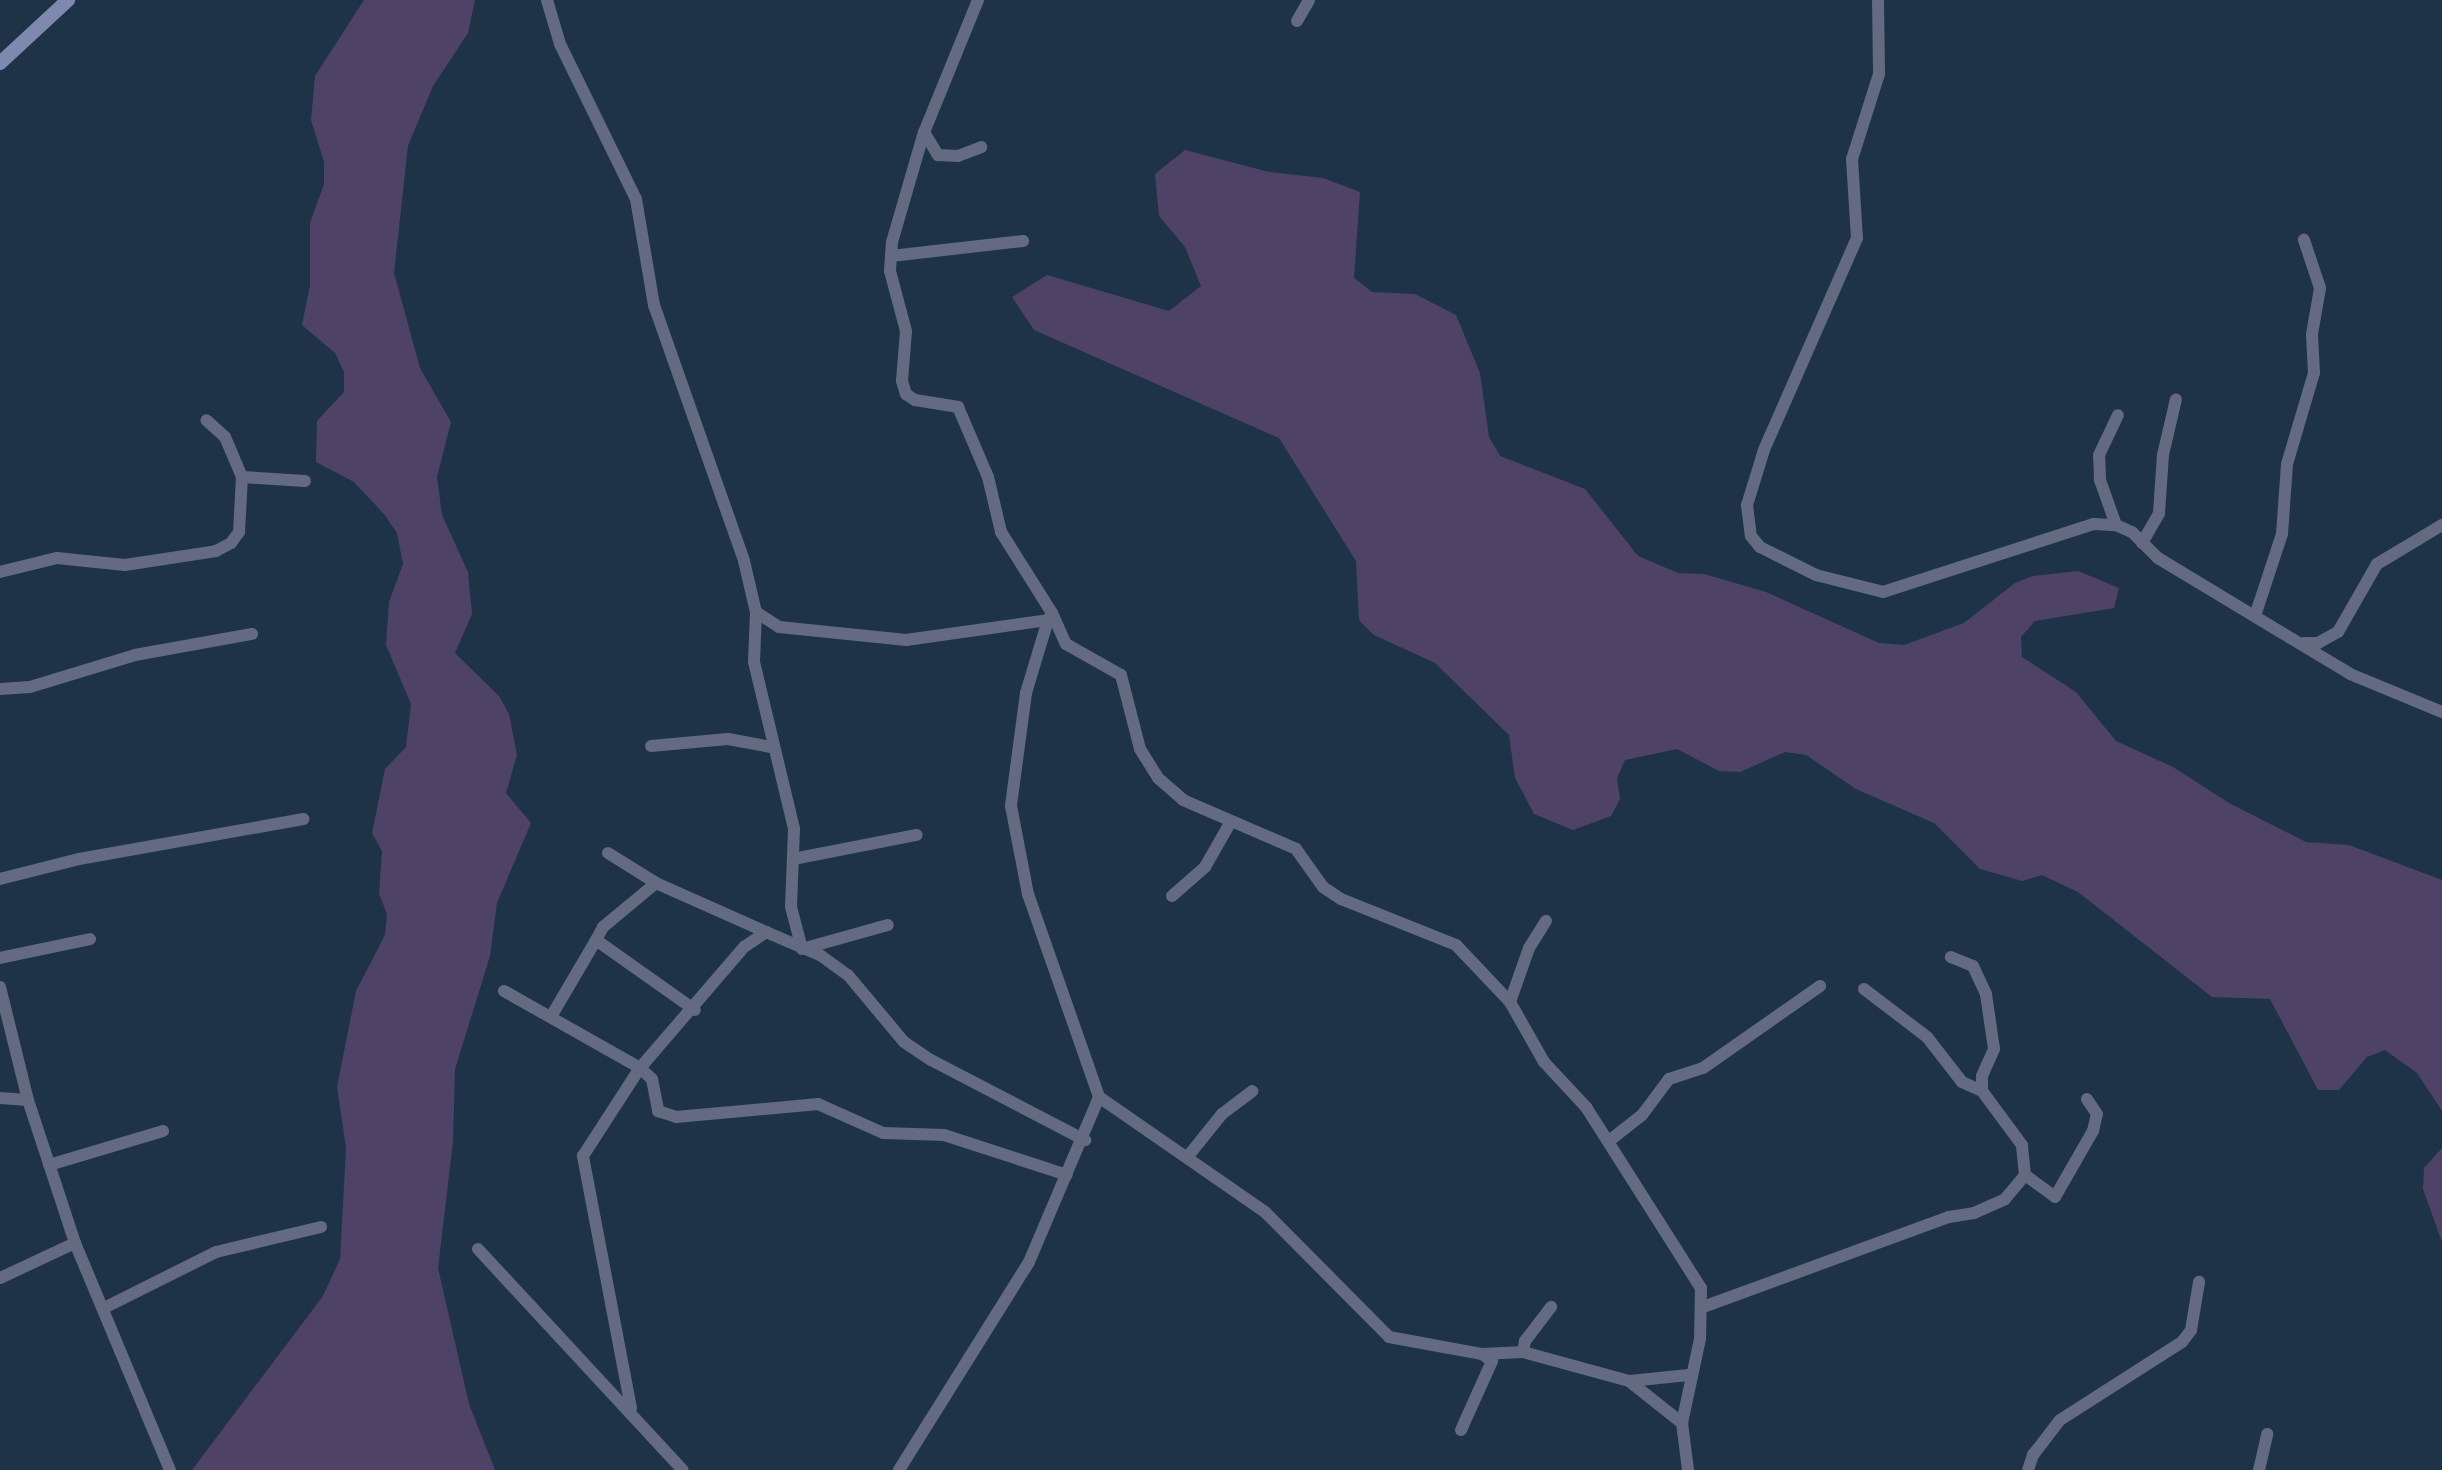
<!DOCTYPE html>
<html>
<head>
<meta charset="utf-8">
<style>
  body { margin:0 }
  #map { position:relative; width:2442px; height:1470px; overflow:hidden; background:#1e3348; font-family:"Titillium Web",sans-serif }
  div>[style] { position:absolute }
  .green>* { inset:0; background:#4e4366 }
  .street>* { height:12px; margin:-6px; padding:0 6px; transform-origin:6px; border-radius:6px; background:#636a81 }
  .secondary>* { height:14px; margin:-7px; padding:0 7px; transform-origin:7px; border-radius:7px; background:#7f88ae }
  span { translate:-50% -50%; white-space:nowrap; text-align:center; line-height:1.15; -webkit-text-stroke:5px #1e3348; paint-order:stroke }
</style>
</head>
<body>
<div id="map">
  <div class="green">
    <div style="clip-path:polygon(364px 0,475px 0,468px 33px,433px 86px,408px 146px,394px 273px,420px 368px,451px 422px,437px 477px,442px 515px,468px 572px,472px 614px,455px 653px,499px 696px,509px 714px,517px 755px,506px 793px,531px 823px,497px 903px,490px 956px,455px 1069px,453px 1142px,438px 1268px,469px 1404px,495px 1470px,192px 1470px,323px 1296px,340px 1259px,346px 1148px,337px 1087px,356px 991px,385px 935px,387px 914px,379px 894px,382px 851px,372px 833px,385px 769px,406px 747px,411px 704px,386px 645px,389px 602px,403px 564px,397px 533px,384px 514px,354px 482px,316px 462px,317px 421px,344px 392px,344px 372px,335px 353px,302px 325px,310px 285px,310px 223px,324px 184px,324px 162px,311px 120px,315px 76px)"></div>
    <div style="clip-path:polygon(1185px 150px,1269px 172px,1323px 178px,1360px 192px,1354px 278px,1372px 292px,1415px 294px,1456px 315px,1480px 373px,1489px 437px,1500px 456px,1585px 489px,1638px 556px,1678px 573px,1704px 574px,1766px 592px,1879px 643px,1904px 645px,1964px 623px,2015px 583px,2033px 576px,2078px 571px,2119px 588px,2114px 608px,2035px 621px,2021px 637px,2022px 657px,2076px 692px,2116px 741px,2173px 767px,2229px 803px,2306px 842px,2349px 845px,2442px 880px,2442px 1111px,2417px 1073px,2385px 1050px,2367px 1057px,2339px 1090px,2318px 1090px,2270px 999px,2212px 997px,2078px 892px,2042px 875px,2022px 881px,1980px 869px,1934px 823px,1856px 789px,1806px 755px,1785px 752px,1740px 772px,1719px 771px,1677px 749px,1625px 760px,1617px 778px,1620px 799px,1611px 816px,1573px 830px,1534px 814px,1515px 778px,1509px 735px,1435px 663px,1374px 635px,1359px 620px,1356px 561px,1279px 438px,1034px 330px,1012px 297px,1047px 275px,1169px 311px,1201px 286px,1185px 247px,1159px 216px,1155px 174px)"></div>
    <div style="clip-path:polygon(2442px 1148px,2442px 1242px,2423px 1189px,2424px 1168px)"></div>
  </div>
  <div class="street">
    <div style="left:547px;top:0;width:46px;rotate:73.5deg"></div>
    <div style="left:560px;top:44px;width:173px;rotate:63.9deg"></div>
    <div style="left:636px;top:199px;width:108px;rotate:80.4deg"></div>
    <div style="left:654px;top:305px;width:271px;rotate:70.6deg"></div>
    <div style="left:744px;top:561px;width:52px;rotate:76.8deg"></div>
    <div style="left:756px;top:612px;width:27px;rotate:33deg"></div>
    <div style="left:779px;top:627px;width:128px;rotate:5.8deg"></div>
    <div style="left:906px;top:640px;width:143px;rotate:-8deg"></div>
    <div style="left:1048px;top:620px;width:8px;rotate:-60deg"></div>
    <div style="left:1052px;top:613px;width:34px;rotate:66deg"></div>
    <div style="left:1066px;top:644px;width:63px;rotate:29.4deg"></div>
    <div style="left:1121px;top:675px;width:76px;rotate:75.6deg"></div>
    <div style="left:1140px;top:749px;width:34px;rotate:58deg"></div>
    <div style="left:1158px;top:778px;width:33px;rotate:41deg"></div>
    <div style="left:1183px;top:800px;width:123px;rotate:23.4deg"></div>
    <div style="left:1296px;top:849px;width:47px;rotate:54.6deg"></div>
    <div style="left:1323px;top:887px;width:22px;rotate:34deg"></div>
    <div style="left:1341px;top:899px;width:124px;rotate:21.8deg"></div>
    <div style="left:1456px;top:945px;width:79px;rotate:46.5deg"></div>
    <div style="left:1510px;top:1002px;width:69px;rotate:60.5deg"></div>
    <div style="left:1544px;top:1062px;width:62px;rotate:47deg"></div>
    <div style="left:1586px;top:1107px;width:214px;rotate:57.6deg"></div>
    <div style="left:1701px;top:1288px;width:51px;rotate:91.1deg"></div>
    <div style="left:1700px;top:1339px;width:86px;rotate:102.1deg"></div>
    <div style="left:1682px;top:1423px;width:47px;rotate:82.7deg"></div>
    <div style="left:978px;top:0;width:143px;rotate:112.2deg"></div>
    <div style="left:924px;top:132px;width:115px;rotate:106.2deg"></div>
    <div style="left:892px;top:242px;width:29px;rotate:94deg"></div>
    <div style="left:890px;top:271px;width:62px;rotate:75.1deg"></div>
    <div style="left:906px;top:331px;width:50px;rotate:94.6deg"></div>
    <div style="left:902px;top:381px;width:14px;rotate:73deg"></div>
    <div style="left:906px;top:394px;width:11px;rotate:34deg"></div>
    <div style="left:915px;top:400px;width:44px;rotate:9.2deg"></div>
    <div style="left:958px;top:407px;width:76px;rotate:66.8deg"></div>
    <div style="left:988px;top:477px;width:57px;rotate:76.7deg"></div>
    <div style="left:1001px;top:532px;width:96px;rotate:57.8deg"></div>
    <div style="left:1878px;top:0;width:74px;rotate:89.2deg"></div>
    <div style="left:1879px;top:74px;width:89px;rotate:107.6deg"></div>
    <div style="left:1852px;top:159px;width:79px;rotate:86.4deg"></div>
    <div style="left:1857px;top:238px;width:232px;rotate:113.7deg"></div>
    <div style="left:1764px;top:450px;width:58px;rotate:107.2deg"></div>
    <div style="left:1747px;top:505px;width:31px;rotate:83deg"></div>
    <div style="left:1751px;top:536px;width:14px;rotate:51deg"></div>
    <div style="left:1760px;top:547px;width:63px;rotate:26.6deg"></div>
    <div style="left:1816px;top:575px;width:69px;rotate:14.2deg"></div>
    <div style="left:1883px;top:592px;width:222px;rotate:-17.9deg"></div>
    <div style="left:2094px;top:524px;width:22px;rotate:3deg"></div>
    <div style="left:2116px;top:525px;width:17px;rotate:24deg"></div>
    <div style="left:2132px;top:532px;width:37px;rotate:45deg"></div>
    <div style="left:2158px;top:558px;width:224px;rotate:31.1deg"></div>
    <div style="left:2350px;top:674px;width:100px;rotate:22.4deg"></div>
    <div style="left:1297px;top:21px;width:24px;rotate:-60deg"></div>
    <div style="left:924px;top:132px;width:27px;rotate:59deg"></div>
    <div style="left:938px;top:155px;width:20px;rotate:3deg"></div>
    <div style="left:958px;top:156px;width:25px;rotate:-21deg"></div>
    <div style="left:891px;top:256px;width:133px;rotate:-6.5deg"></div>
    <div style="left:242px;top:477px;width:63px;rotate:3.6deg"></div>
    <div style="left:2116px;top:525px;width:48px;rotate:-109.6deg"></div>
    <div style="left:2100px;top:480px;width:25px;rotate:-92deg"></div>
    <div style="left:2099px;top:455px;width:44px;rotate:-64.6deg"></div>
    <div style="left:2142px;top:543px;width:34px;rotate:-60deg"></div>
    <div style="left:2159px;top:513px;width:58px;rotate:-86.1deg"></div>
    <div style="left:2163px;top:455px;width:57px;rotate:-76.9deg"></div>
    <div style="left:0;top:572px;width:59px;rotate:-13.8deg"></div>
    <div style="left:57px;top:558px;width:68px;rotate:5.9deg"></div>
    <div style="left:125px;top:565px;width:92px;rotate:-8.7deg"></div>
    <div style="left:216px;top:551px;width:17px;rotate:-28deg"></div>
    <div style="left:231px;top:543px;width:14px;rotate:-54deg"></div>
    <div style="left:239px;top:532px;width:55px;rotate:-86.9deg"></div>
    <div style="left:242px;top:477px;width:43px;rotate:-113deg"></div>
    <div style="left:225px;top:437px;width:25px;rotate:-138deg"></div>
    <div style="left:756px;top:612px;width:50px;rotate:92.3deg"></div>
    <div style="left:754px;top:662px;width:172px;rotate:76.5deg"></div>
    <div style="left:794px;top:829px;width:78px;rotate:92.2deg"></div>
    <div style="left:791px;top:907px;width:43px;rotate:75.3deg"></div>
    <div style="left:802px;top:949px;width:89px;rotate:-15.6deg"></div>
    <div style="left:2255px;top:616px;width:86px;rotate:-71.8deg"></div>
    <div style="left:2282px;top:534px;width:70px;rotate:-85.9deg"></div>
    <div style="left:2287px;top:464px;width:95px;rotate:-73.5deg"></div>
    <div style="left:2314px;top:373px;width:39px;rotate:-93deg"></div>
    <div style="left:2312px;top:334px;width:47px;rotate:-80.1deg"></div>
    <div style="left:2320px;top:288px;width:51px;rotate:-108.4deg"></div>
    <div style="left:1048px;top:620px;width:76px;rotate:106.8deg"></div>
    <div style="left:1026px;top:693px;width:114px;rotate:97.6deg"></div>
    <div style="left:1011px;top:806px;width:90px;rotate:79.1deg"></div>
    <div style="left:1028px;top:894px;width:215px;rotate:70.7deg"></div>
    <div style="left:1099px;top:1097px;width:202px;rotate:34.7deg"></div>
    <div style="left:1265px;top:1212px;width:176px;rotate:45.2deg"></div>
    <div style="left:1389px;top:1337px;width:95px;rotate:10.4deg"></div>
    <div style="left:1482px;top:1354px;width:41px;rotate:-2.8deg"></div>
    <div style="left:1523px;top:1352px;width:110px;rotate:15.3deg"></div>
    <div style="left:1629px;top:1381px;width:68px;rotate:38.4deg"></div>
    <div style="left:2304px;top:643px;width:14px"></div>
    <div style="left:2318px;top:643px;width:23px;rotate:-29deg"></div>
    <div style="left:2338px;top:632px;width:78px;rotate:-60.2deg"></div>
    <div style="left:2377px;top:564px;width:76px;rotate:-31deg"></div>
    <div style="left:0;top:689px;width:30px;rotate:-4deg"></div>
    <div style="left:30px;top:687px;width:110px;rotate:-16.9deg"></div>
    <div style="left:135px;top:655px;width:119px;rotate:-10.2deg"></div>
    <div style="left:651px;top:746px;width:77px;rotate:-5.2deg"></div>
    <div style="left:728px;top:739px;width:44px;rotate:10.5deg"></div>
    <div style="left:608px;top:853px;width:57px;rotate:32deg"></div>
    <div style="left:656px;top:883px;width:120px;rotate:24deg"></div>
    <div style="left:793px;top:859px;width:126px;rotate:-11deg"></div>
    <div style="left:0;top:879px;width:81px;rotate:-14.2deg"></div>
    <div style="left:79px;top:859px;width:228px;rotate:-10.1deg"></div>
    <div style="left:656px;top:883px;width:69px;rotate:140.3deg"></div>
    <div style="left:603px;top:927px;width:15px;rotate:118deg"></div>
    <div style="left:596px;top:940px;width:121px;rotate:35.3deg"></div>
    <div style="left:1172px;top:896px;width:44px;rotate:-41.3deg"></div>
    <div style="left:1205px;top:867px;width:48px;rotate:-60.3deg"></div>
    <div style="left:0;top:958px;width:92px;rotate:-11.9deg"></div>
    <div style="left:0;top:987px;width:116px;rotate:76.1deg"></div>
    <div style="left:28px;top:1100px;width:151px;rotate:71.8deg"></div>
    <div style="left:75px;top:1243px;width:246px;rotate:67.3deg"></div>
    <div style="left:1864px;top:989px;width:79px;rotate:37.3deg"></div>
    <div style="left:1927px;top:1037px;width:57px;rotate:52.1deg"></div>
    <div style="left:1962px;top:1082px;width:22px;rotate:24deg"></div>
    <div style="left:504px;top:991px;width:156px;rotate:29.5deg"></div>
    <div style="left:640px;top:1068px;width:16px;rotate:43deg"></div>
    <div style="left:652px;top:1079px;width:33px;rotate:79deg"></div>
    <div style="left:658px;top:1111px;width:19px;rotate:18deg"></div>
    <div style="left:676px;top:1117px;width:143px;rotate:-5.2deg"></div>
    <div style="left:818px;top:1104px;width:71px;rotate:24deg"></div>
    <div style="left:883px;top:1133px;width:61px;rotate:1.9deg"></div>
    <div style="left:944px;top:1135px;width:129px;rotate:18deg"></div>
    <div style="left:1510px;top:1002px;width:57px;rotate:-70.6deg"></div>
    <div style="left:1529px;top:948px;width:32px;rotate:-58deg"></div>
    <div style="left:552px;top:1015px;width:87px;rotate:-59.6deg"></div>
    <div style="left:0;top:1098px;width:28px;rotate:4deg"></div>
    <div style="left:1609px;top:1141px;width:42px;rotate:-38.2deg"></div>
    <div style="left:1642px;top:1115px;width:45px;rotate:-53.1deg"></div>
    <div style="left:1669px;top:1079px;width:36px;rotate:-18deg"></div>
    <div style="left:1703px;top:1068px;width:143px;rotate:-35deg"></div>
    <div style="left:1189px;top:1155px;width:53px;rotate:-51.2deg"></div>
    <div style="left:1222px;top:1114px;width:38px;rotate:-37deg"></div>
    <div style="left:49px;top:1165px;width:119px;rotate:-16.6deg"></div>
    <div style="left:2025px;top:1175px;width:37px;rotate:36deg"></div>
    <div style="left:2055px;top:1197px;width:76px;rotate:-60.1deg"></div>
    <div style="left:2093px;top:1131px;width:17px;rotate:-77deg"></div>
    <div style="left:2097px;top:1114px;width:18px;rotate:-124deg"></div>
    <div style="left:478px;top:1249px;width:301px;rotate:47.2deg"></div>
    <div style="left:0;top:1278px;width:83px;rotate:-25deg"></div>
    <div style="left:1703px;top:1307px;width:262px;rotate:-20.1deg"></div>
    <div style="left:1949px;top:1217px;width:25px;rotate:-9deg"></div>
    <div style="left:1974px;top:1213px;width:34px;rotate:-24deg"></div>
    <div style="left:2005px;top:1199px;width:31px;rotate:-50deg"></div>
    <div style="left:2025px;top:1175px;width:30px;rotate:-96deg"></div>
    <div style="left:2022px;top:1145px;width:67px;rotate:-126.5deg"></div>
    <div style="left:1982px;top:1091px;width:15px;rotate:-90deg"></div>
    <div style="left:1982px;top:1076px;width:30px;rotate:-66deg"></div>
    <div style="left:1994px;top:1049px;width:56px;rotate:-98.3deg"></div>
    <div style="left:1986px;top:994px;width:31px;rotate:-115deg"></div>
    <div style="left:1973px;top:966px;width:24px;rotate:-158deg"></div>
    <div style="left:104px;top:1308px;width:125px;rotate:-26.6deg"></div>
    <div style="left:216px;top:1252px;width:108px;rotate:-13.4deg"></div>
    <div style="left:1523px;top:1352px;width:11px;rotate:-80deg"></div>
    <div style="left:1525px;top:1341px;width:43px;rotate:-52.6deg"></div>
    <div style="left:1630px;top:1381px;width:59px;rotate:-5.8deg"></div>
    <div style="left:631px;top:1408px;width:257px;rotate:-100.8deg"></div>
    <div style="left:583px;top:1156px;width:105px;rotate:-57.1deg"></div>
    <div style="left:640px;top:1068px;width:160px;rotate:-49.3deg"></div>
    <div style="left:744px;top:947px;width:27px;rotate:-34deg"></div>
    <div style="left:766px;top:932px;width:59px;rotate:23.1deg"></div>
    <div style="left:820px;top:955px;width:34px;rotate:36deg"></div>
    <div style="left:848px;top:975px;width:87px;rotate:50.1deg"></div>
    <div style="left:904px;top:1042px;width:32px;rotate:34deg"></div>
    <div style="left:931px;top:1060px;width:174px;rotate:27.5deg"></div>
    <div style="left:1461px;top:1430px;width:76px;rotate:-65.8deg"></div>
    <div style="left:1492px;top:1361px;width:12px;rotate:-145deg"></div>
    <div style="left:899px;top:1470px;width:245px;rotate:-58deg"></div>
    <div style="left:1029px;top:1262px;width:179px;rotate:-67deg"></div>
    <div style="left:2028px;top:1470px;width:16px;rotate:-72deg"></div>
    <div style="left:2033px;top:1455px;width:44px;rotate:-52.4deg"></div>
    <div style="left:2060px;top:1420px;width:145px;rotate:-32.6deg"></div>
    <div style="left:2182px;top:1342px;width:15px;rotate:-53deg"></div>
    <div style="left:2191px;top:1330px;width:49px;rotate:-80.5deg"></div>
    <div style="left:2259px;top:1470px;width:37px;rotate:-77deg"></div>
  </div>
  <div class="secondary">
    <div style="left:0;top:63px;width:93px;rotate:-42.8deg"></div>
  </div>
</div>
</body>
</html>
